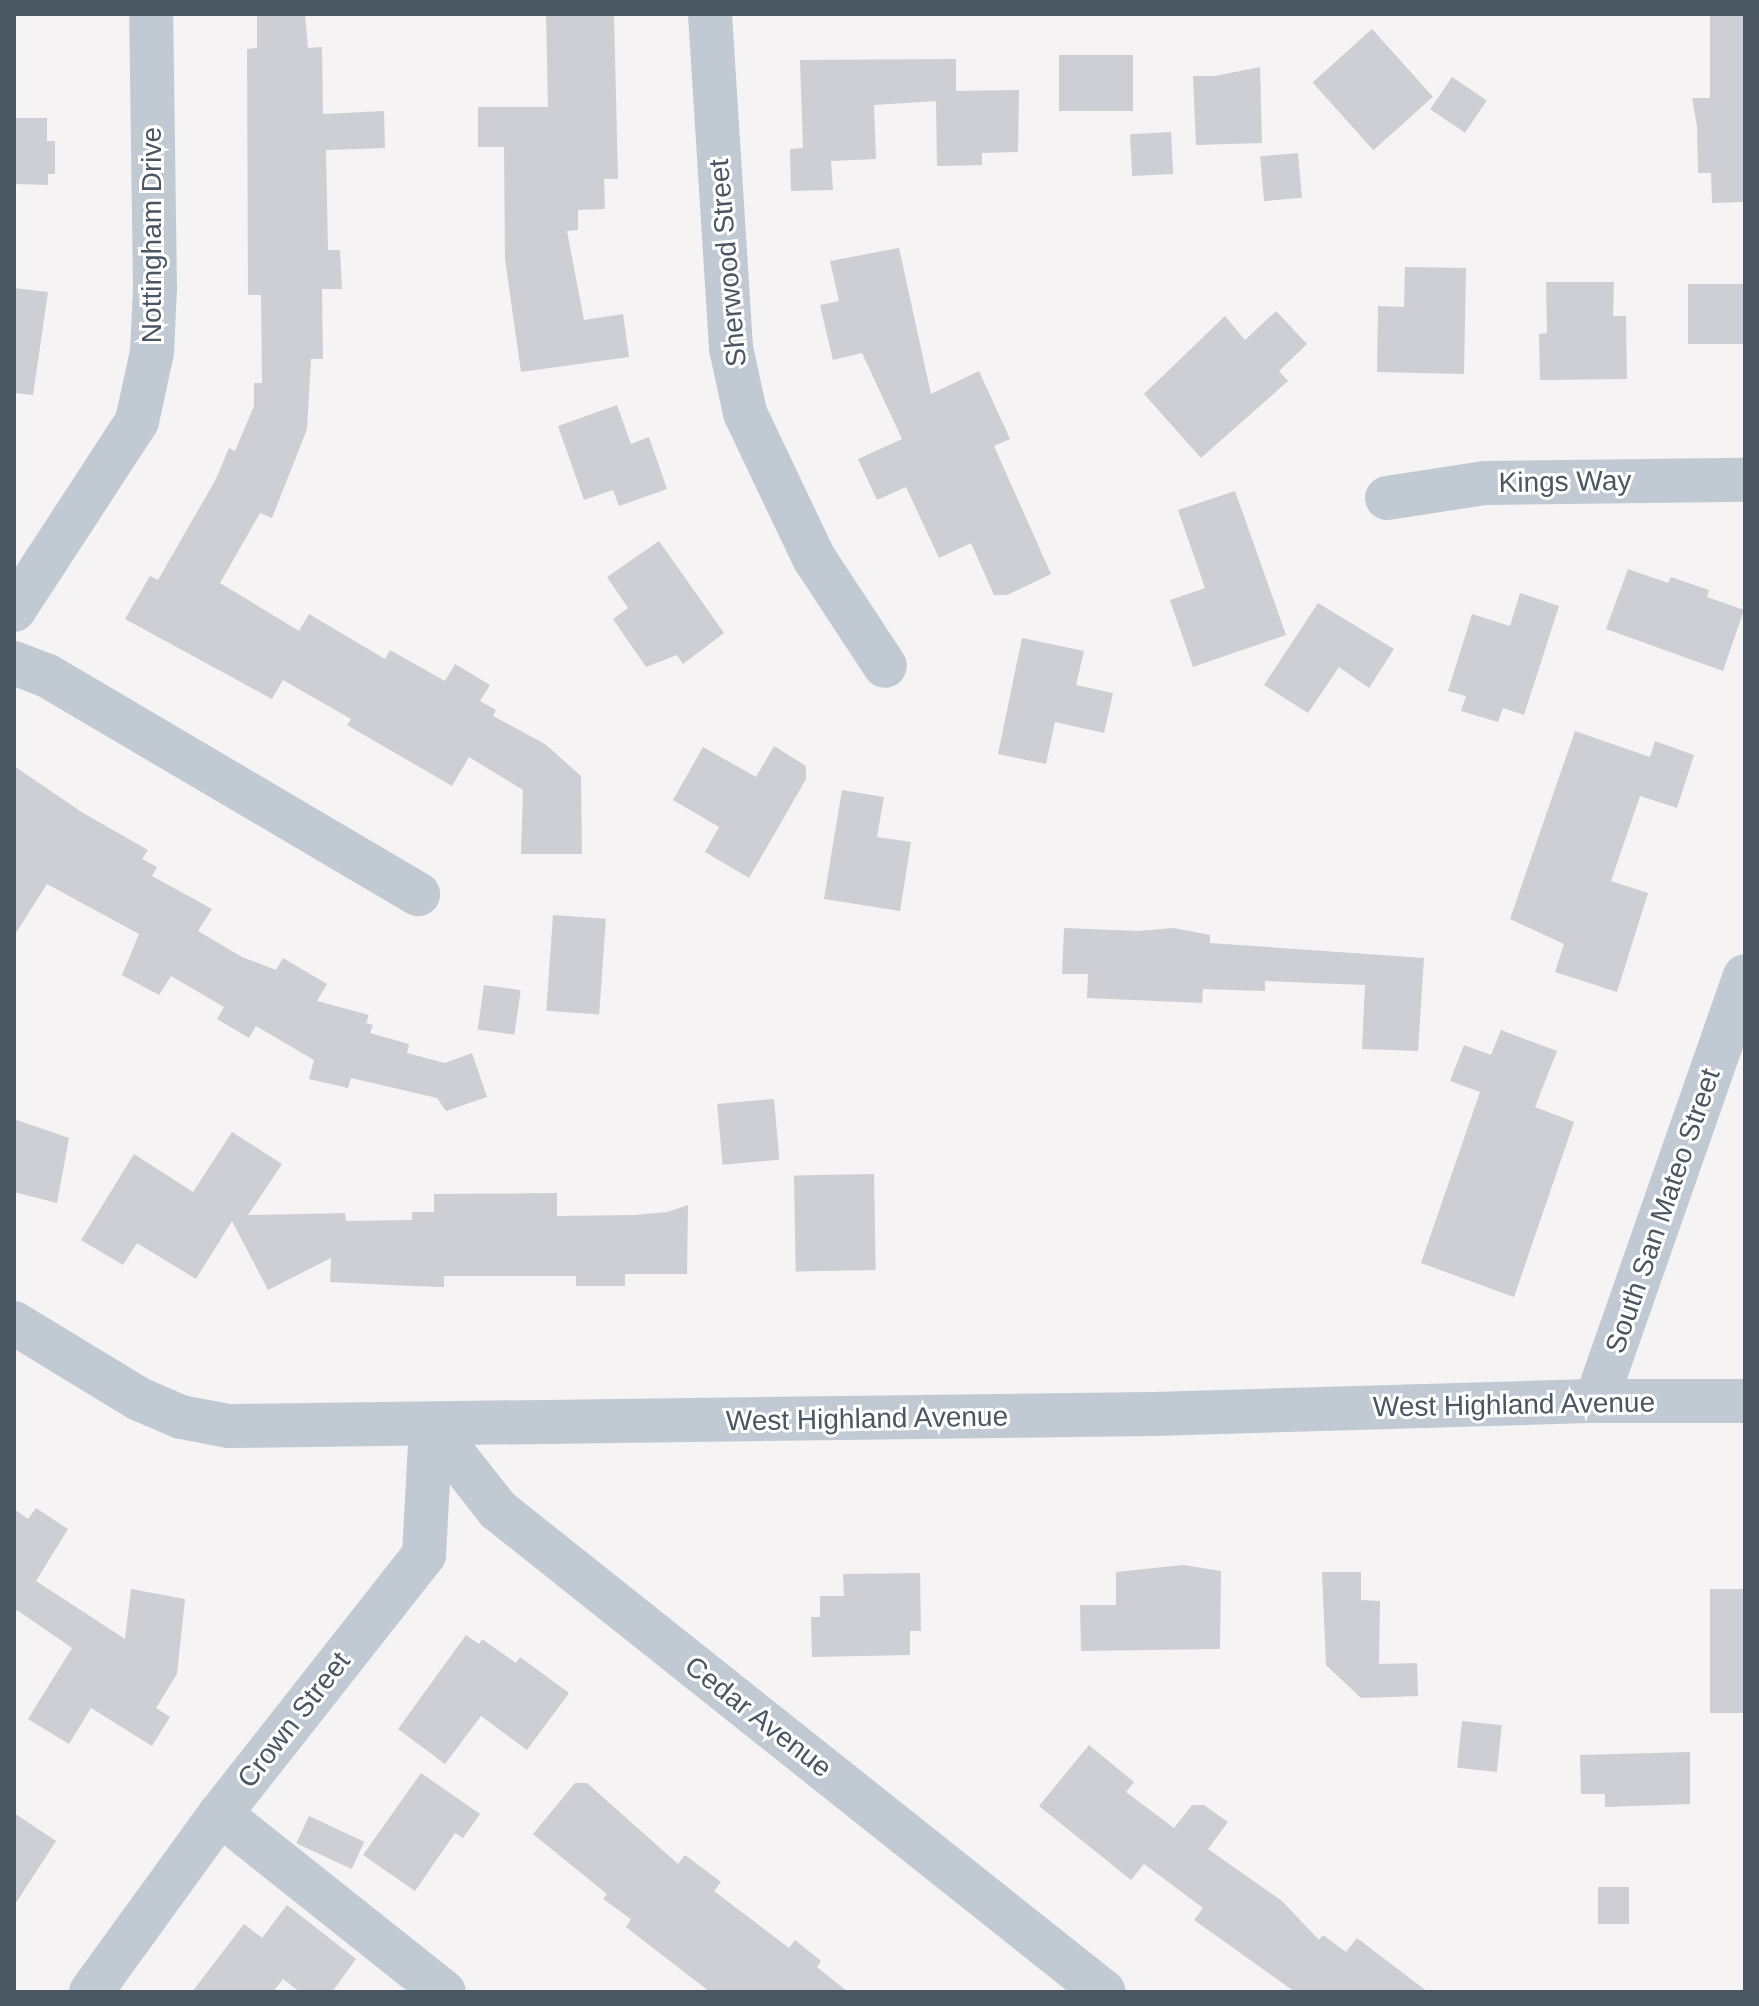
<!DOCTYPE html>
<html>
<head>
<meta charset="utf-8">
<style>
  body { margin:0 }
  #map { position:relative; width:1759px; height:2006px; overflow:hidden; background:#f5f3f3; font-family:Arial,sans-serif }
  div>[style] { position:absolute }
  .building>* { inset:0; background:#cdcfd5; transform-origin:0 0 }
  .minor>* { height:44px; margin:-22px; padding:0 22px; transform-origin:22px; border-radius:22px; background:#c1cad2 }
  span { translate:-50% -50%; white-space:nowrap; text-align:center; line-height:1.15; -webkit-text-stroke:6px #fff; paint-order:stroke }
  .street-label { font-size:28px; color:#4a5661 }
  .frame { position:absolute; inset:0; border:16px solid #4a5661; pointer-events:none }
</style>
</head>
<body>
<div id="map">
  <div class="building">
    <div style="clip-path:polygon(257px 14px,305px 14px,308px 48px,322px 47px,323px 114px,384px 111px,385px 148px,326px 150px,328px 250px,340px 250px,342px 289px,322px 289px,323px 359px,311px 359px,307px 429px,272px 518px,260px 513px,220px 583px,299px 631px,309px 614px,385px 659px,390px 650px,445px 681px,455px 664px,490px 685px,480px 701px,496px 710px,493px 716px,545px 744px,581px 776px,582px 854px,521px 854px,523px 790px,469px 757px,452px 786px,347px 725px,351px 719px,283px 680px,272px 699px,125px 619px,150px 576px,158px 580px,216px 479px,229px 448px,235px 451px,254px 406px,254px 383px,262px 383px,261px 295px,248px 295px,247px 49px,257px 48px)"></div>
    <div style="clip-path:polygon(546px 14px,614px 14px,618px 179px,604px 179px,605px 209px,578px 210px,578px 230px,567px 231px,584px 320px,623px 314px,629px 357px,521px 372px,505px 259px,504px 147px,478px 147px,478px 107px,548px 107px)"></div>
    <div style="clip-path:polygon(1710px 14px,1745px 14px,1745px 202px,1712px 203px,1711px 173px,1698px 173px,1697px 126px,1692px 98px,1710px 98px)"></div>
    <div style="left:1372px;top:29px;width:91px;height:80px;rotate:48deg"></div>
    <div style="left:1059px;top:55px;width:74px;height:56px"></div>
    <div style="clip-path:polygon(956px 59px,956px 91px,1019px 90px,1018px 152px,982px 153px,982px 165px,937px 166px,936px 101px,874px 105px,876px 159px,831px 161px,833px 190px,791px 191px,790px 149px,803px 148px,800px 60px)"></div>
    <div style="clip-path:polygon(1260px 67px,1262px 143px,1196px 145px,1193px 76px,1215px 76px)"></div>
    <div style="left:1452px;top:77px;width:42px;height:39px;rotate:34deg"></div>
    <div style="clip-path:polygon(14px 118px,47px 118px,47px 141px,55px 141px,55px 174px,48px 174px,48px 185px,14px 184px)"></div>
    <div style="left:1171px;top:132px;width:42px;height:41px;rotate:87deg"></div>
    <div style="left:1298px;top:153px;width:45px;height:38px;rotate:85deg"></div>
    <div style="clip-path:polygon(899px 248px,931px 394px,979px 371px,1010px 439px,994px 446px,1051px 574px,1007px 595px,994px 595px,971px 543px,939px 558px,906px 487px,877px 500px,858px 459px,902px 439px,862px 353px,833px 360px,820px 305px,839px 301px,830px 261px)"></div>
    <div style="clip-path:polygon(1405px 267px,1466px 268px,1464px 374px,1377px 372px,1378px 306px,1404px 307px)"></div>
    <div style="clip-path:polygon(1546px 282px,1614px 282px,1613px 316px,1626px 316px,1627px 379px,1540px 380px,1539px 334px,1547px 333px)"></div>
    <div style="left:1688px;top:284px;width:57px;height:60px"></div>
    <div style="clip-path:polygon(14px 288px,48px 292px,33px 395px,14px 393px)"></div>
    <div style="clip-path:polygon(1276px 311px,1307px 344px,1279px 371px,1288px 381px,1201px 458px,1144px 394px,1225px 316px,1245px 340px)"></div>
    <div style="clip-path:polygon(617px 405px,631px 444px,649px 437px,667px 489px,619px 506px,613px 490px,584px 500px,558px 426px)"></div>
    <div style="clip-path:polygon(1235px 491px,1286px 635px,1193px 667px,1170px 600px,1205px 588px,1178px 510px)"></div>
    <div style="clip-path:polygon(659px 541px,724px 633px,683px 664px,677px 655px,646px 667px,613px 619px,628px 608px,607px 577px)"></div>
    <div style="clip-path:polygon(1628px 569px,1668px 583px,1671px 577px,1709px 590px,1707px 597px,1744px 610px,1723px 671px,1606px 629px)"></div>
    <div style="clip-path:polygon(1520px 593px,1559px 606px,1524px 715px,1503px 708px,1498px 722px,1461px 711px,1466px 696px,1448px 691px,1472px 614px,1510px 626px)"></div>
    <div style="clip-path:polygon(1318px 603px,1394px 649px,1369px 688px,1339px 667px,1308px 713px,1264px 685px)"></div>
    <div style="clip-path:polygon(1022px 638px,1084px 651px,1076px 685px,1113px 693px,1104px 733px,1055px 722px,1046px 764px,998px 754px)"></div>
    <div style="clip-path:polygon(1575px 731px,1650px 757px,1655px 741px,1694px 755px,1677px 808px,1640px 796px,1611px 881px,1648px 893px,1617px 992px,1555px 972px,1564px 944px,1510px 919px)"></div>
    <div style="clip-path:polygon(774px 746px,806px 766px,806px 779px,749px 878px,705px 852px,719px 827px,673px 800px,703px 747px,756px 777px)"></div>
    <div style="clip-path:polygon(14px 766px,83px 813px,148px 850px,142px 859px,157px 867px,152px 876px,212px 909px,198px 931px,242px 957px,276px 970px,283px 958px,327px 984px,317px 1001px,369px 1015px,366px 1023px,373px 1025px,370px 1033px,409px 1044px,407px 1053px,445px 1063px,472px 1053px,487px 1097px,446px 1111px,437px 1098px,351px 1078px,348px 1088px,309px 1079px,314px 1060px,256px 1026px,249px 1038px,217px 1019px,224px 1007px,171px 976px,159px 995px,122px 975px,139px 934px,47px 884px,14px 936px)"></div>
    <div style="clip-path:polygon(842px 790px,884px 797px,877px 837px,911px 842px,900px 911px,824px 899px)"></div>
    <div style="left:553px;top:915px;width:53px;height:96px;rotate:4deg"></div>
    <div style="clip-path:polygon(1064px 928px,1138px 931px,1173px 928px,1210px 935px,1210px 943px,1424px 958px,1418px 1051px,1362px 1049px,1365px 985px,1265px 981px,1265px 991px,1203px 989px,1202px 1003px,1087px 998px,1088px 974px,1062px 974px)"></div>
    <div style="left:484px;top:985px;width:37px;height:45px;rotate:8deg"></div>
    <div style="clip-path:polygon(1501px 1030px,1557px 1051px,1535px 1107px,1574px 1122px,1514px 1297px,1421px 1263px,1480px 1092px,1450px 1081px,1464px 1045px,1491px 1055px)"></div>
    <div style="left:774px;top:1099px;width:61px;height:57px;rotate:85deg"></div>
    <div style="clip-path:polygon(14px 1119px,69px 1138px,57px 1203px,14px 1192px)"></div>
    <div style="clip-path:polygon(232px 1132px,282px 1164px,248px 1215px,345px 1213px,346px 1221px,412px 1220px,412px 1212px,434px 1212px,434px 1194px,557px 1193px,557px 1216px,634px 1215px,667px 1212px,688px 1205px,687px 1274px,625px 1274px,625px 1286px,576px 1286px,576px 1276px,444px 1276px,444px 1287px,412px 1286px,330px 1282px,331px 1258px,268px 1290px,232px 1221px,196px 1279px,137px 1243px,123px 1265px,81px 1240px,134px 1154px,193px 1192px)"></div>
    <div style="left:874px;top:1174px;width:96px;height:80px;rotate:89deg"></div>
    <div style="clip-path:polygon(36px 1508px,68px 1529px,36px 1581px,125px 1639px,131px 1589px,185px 1599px,177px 1674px,156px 1708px,170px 1717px,152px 1746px,91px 1708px,69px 1744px,28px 1719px,72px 1648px,17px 1610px,14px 1616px,14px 1509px,28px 1519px)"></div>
    <div style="clip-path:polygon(1183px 1565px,1221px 1571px,1220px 1649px,1081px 1651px,1080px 1605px,1116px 1605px,1116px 1572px)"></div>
    <div style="clip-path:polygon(1322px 1572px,1361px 1572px,1361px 1600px,1380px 1601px,1379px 1664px,1417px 1663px,1418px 1696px,1361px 1698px,1326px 1665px)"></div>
    <div style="clip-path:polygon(920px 1573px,921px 1631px,910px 1631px,910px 1655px,812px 1657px,811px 1617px,820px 1617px,820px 1596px,844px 1596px,843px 1574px)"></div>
    <div style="left:1710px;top:1589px;width:35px;height:124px"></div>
    <div style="clip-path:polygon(466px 1635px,479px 1644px,482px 1639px,516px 1663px,520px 1657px,569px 1693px,527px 1750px,481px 1716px,445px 1764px,398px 1729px)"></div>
    <div style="left:1462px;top:1721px;width:40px;height:47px;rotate:6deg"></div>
    <div style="clip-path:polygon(1089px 1745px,1134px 1782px,1126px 1792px,1174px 1828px,1192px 1805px,1204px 1805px,1228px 1822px,1208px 1849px,1282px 1901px,1319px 1940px,1323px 1935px,1346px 1952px,1357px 1938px,1428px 1992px,1295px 1992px,1194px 1920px,1203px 1908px,1144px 1864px,1131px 1880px,1039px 1806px)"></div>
    <div style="clip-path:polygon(1690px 1752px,1690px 1804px,1605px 1807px,1605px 1794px,1581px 1794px,1580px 1755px)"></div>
    <div style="clip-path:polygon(421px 1773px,480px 1814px,463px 1838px,455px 1833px,415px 1891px,363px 1855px)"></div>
    <div style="clip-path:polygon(575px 1783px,587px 1783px,678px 1864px,685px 1855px,721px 1882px,714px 1891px,789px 1948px,795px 1940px,821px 1961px,817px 1967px,848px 1992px,710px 1992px,626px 1927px,631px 1919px,603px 1899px,607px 1894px,533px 1834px)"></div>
    <div style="clip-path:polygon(14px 1813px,56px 1841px,14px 1906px)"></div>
    <div style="left:309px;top:1816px;width:61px;height:30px;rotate:25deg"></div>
    <div style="left:1598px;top:1887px;width:31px;height:37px"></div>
    <div style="clip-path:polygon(287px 1905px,356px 1959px,332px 1992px,300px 1992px,283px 1979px,273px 1992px,192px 1992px,244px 1924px,262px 1938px)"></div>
  </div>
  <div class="minor">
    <div style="left:710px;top:14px;width:335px;rotate:86.4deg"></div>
    <div style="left:731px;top:348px;width:66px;rotate:77.8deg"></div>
    <div style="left:745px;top:413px;width:161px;rotate:64.6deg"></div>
    <div style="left:814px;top:558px;width:129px;rotate:56.7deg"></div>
    <div style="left:1387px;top:498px;width:99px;rotate:-8.7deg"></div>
    <div style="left:1485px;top:483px;width:260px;rotate:-0.7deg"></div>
    <div style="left:14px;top:610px;width:225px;rotate:-56.9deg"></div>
    <div style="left:137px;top:421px;width:71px;rotate:-77.7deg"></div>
    <div style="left:152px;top:352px;width:63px;rotate:-87.3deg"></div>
    <div style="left:155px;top:289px;width:275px;rotate:-90.8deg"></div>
    <div style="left:14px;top:663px;width:34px;rotate:21deg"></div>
    <div style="left:46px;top:675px;width:432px;rotate:30.5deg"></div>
    <div style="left:14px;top:1323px;width:146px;rotate:31.3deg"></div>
    <div style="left:139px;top:1399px;width:46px;rotate:23.2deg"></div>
    <div style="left:181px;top:1417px;width:49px;rotate:10.6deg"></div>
    <div style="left:229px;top:1426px;width:924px;rotate:-0.74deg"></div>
    <div style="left:1153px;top:1414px;width:443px;rotate:-1.7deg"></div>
    <div style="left:1596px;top:1401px;width:149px"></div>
    <div style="left:1596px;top:1401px;width:450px;rotate:-70.7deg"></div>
    <div style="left:431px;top:1425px;width:108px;rotate:51.8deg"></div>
    <div style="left:498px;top:1510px;width:774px;rotate:38.5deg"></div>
    <div style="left:220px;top:1814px;width:286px;rotate:38.5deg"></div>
    <div style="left:91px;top:1992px;width:220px;rotate:-54.1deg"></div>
    <div style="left:220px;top:1814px;width:330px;rotate:-51.8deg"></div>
    <div style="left:424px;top:1555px;width:130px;rotate:-86.9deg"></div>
  </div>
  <div class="street-label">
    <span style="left:152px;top:235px;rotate:-90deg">Nottingham Drive</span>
    <span style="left:728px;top:263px;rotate:-95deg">Sherwood Street</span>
    <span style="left:1565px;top:482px;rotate:-1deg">Kings Way</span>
    <span style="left:1663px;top:1211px;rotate:-71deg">South San Mateo Street</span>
    <span style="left:1514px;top:1405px;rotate:-1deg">West Highland Avenue</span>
    <span style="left:867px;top:1419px;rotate:-1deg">West Highland Avenue</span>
    <span style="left:758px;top:1717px;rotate:38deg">Cedar Avenue</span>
    <span style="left:294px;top:1720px;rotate:-52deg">Crown Street</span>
  </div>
  <div class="frame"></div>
</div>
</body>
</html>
